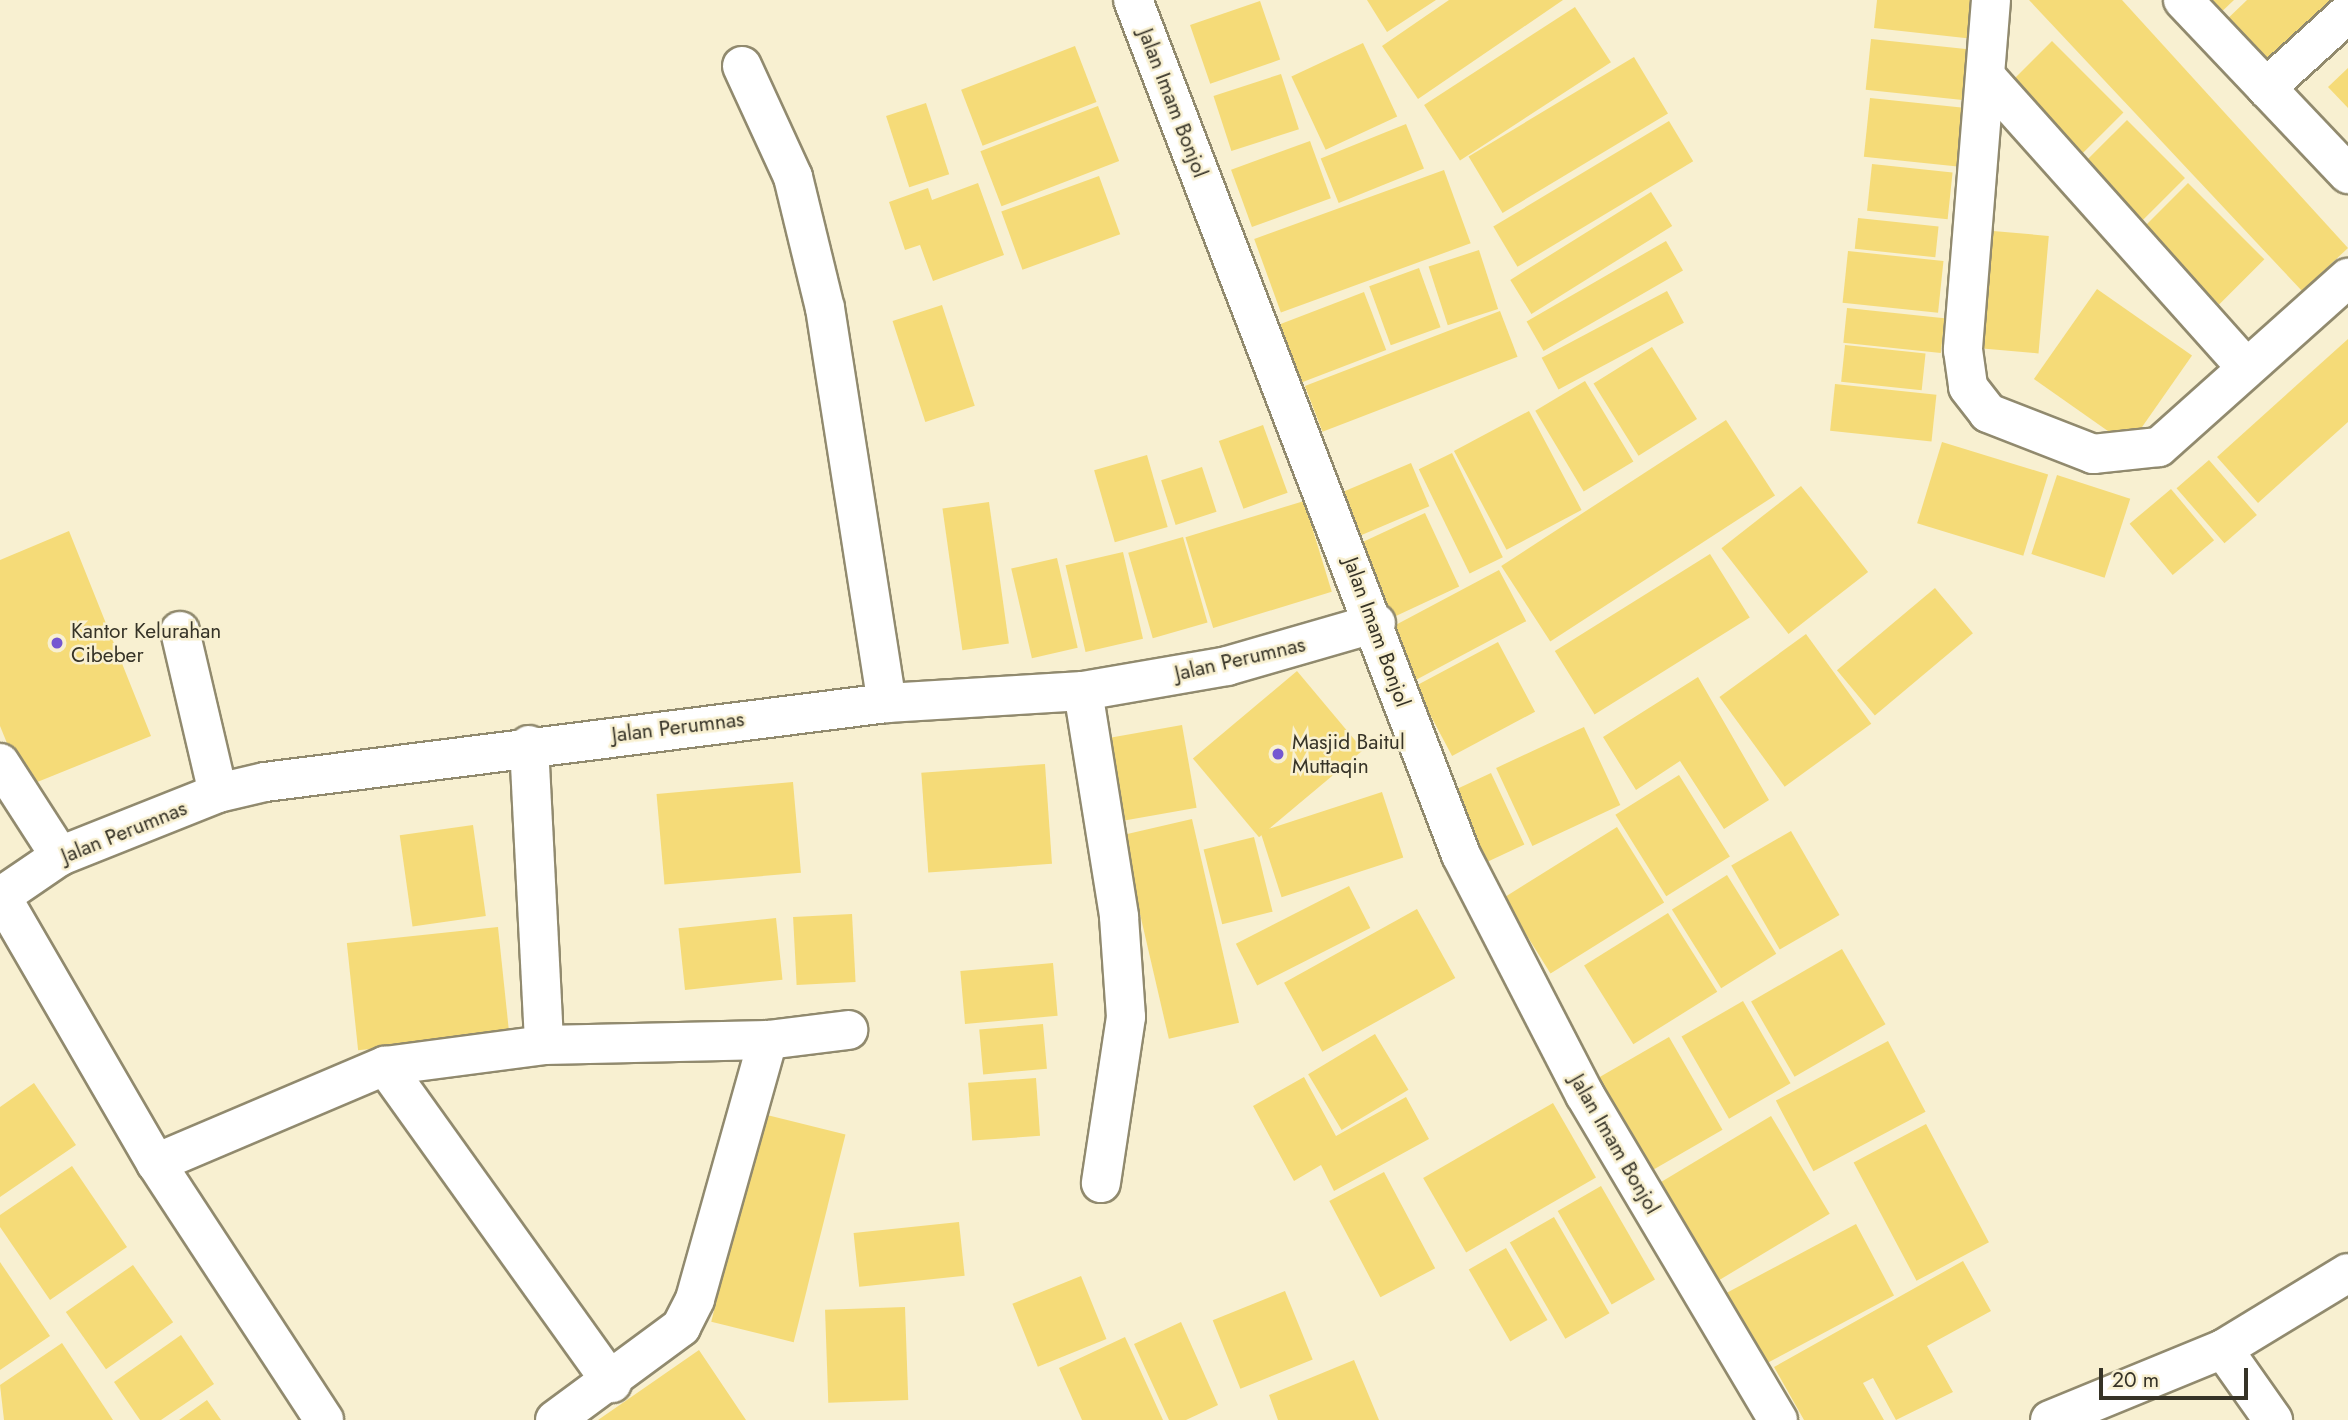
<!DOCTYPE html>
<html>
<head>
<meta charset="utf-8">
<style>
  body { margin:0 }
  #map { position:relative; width:2348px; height:1420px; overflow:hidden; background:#f8f0d1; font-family:Jost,sans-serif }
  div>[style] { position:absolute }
  .building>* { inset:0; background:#f5db78; transform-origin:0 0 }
  .roads { filter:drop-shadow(2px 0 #918a6e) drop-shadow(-2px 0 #918a6e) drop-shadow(0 2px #918a6e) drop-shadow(0 -2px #918a6e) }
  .minor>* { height:38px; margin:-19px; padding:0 19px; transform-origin:19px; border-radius:19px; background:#fff }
  .dots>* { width:19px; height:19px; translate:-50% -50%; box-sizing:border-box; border:4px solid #f8f0d1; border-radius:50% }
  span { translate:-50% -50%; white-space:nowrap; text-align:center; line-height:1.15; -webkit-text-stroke:5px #f8f0d1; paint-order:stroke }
  .street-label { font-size:21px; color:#363327 }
  .poi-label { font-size:21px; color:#363327 }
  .left { translate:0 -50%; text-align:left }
  .scale { position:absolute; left:2099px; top:1368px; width:149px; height:32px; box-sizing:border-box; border:4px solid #363327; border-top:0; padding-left:9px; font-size:21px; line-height:24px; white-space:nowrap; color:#363327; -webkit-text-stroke:5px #f8f0d1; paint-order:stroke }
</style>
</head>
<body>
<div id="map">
  <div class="building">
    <div style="clip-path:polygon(1367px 0,1436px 0,1387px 32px)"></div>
    <div style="clip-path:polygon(1449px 0,1563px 0,1418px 99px,1382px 46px)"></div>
    <div style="clip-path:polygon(1877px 0,1979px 0,1974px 39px,1874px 28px)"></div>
    <div style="clip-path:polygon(2029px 0,2122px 0,2348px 248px,2302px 291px)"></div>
    <div style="clip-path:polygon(2198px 0,2234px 0,2215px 18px)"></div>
    <div style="clip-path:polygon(2247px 0,2342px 0,2266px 74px,2220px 26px)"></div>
    <div style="left:1260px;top:1px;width:62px;height:74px;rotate:71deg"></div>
    <div style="left:1575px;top:7px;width:66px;height:180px;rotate:57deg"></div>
    <div style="left:1871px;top:39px;width:107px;height:51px;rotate:6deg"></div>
    <div style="left:2052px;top:41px;width:101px;height:64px;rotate:45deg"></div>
    <div style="left:1363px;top:43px;width:81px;height:79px;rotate:65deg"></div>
    <div style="left:1075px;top:46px;width:60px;height:122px;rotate:69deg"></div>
    <div style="left:1634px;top:57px;width:66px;height:193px;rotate:59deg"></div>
    <div style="clip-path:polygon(2348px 68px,2348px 108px,2328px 87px)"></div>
    <div style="left:1281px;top:74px;width:58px;height:71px;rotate:72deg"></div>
    <div style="left:1870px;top:98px;width:99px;height:59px;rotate:6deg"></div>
    <div style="left:926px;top:103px;width:75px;height:42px;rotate:72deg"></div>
    <div style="left:1098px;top:106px;width:59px;height:126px;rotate:69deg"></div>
    <div style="left:2127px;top:120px;width:82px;height:62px;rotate:45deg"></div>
    <div style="left:1669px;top:121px;width:47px;height:205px;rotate:59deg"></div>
    <div style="left:1406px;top:124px;width:48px;height:92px;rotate:68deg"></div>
    <div style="left:1310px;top:141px;width:61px;height:84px;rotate:70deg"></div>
    <div style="left:1872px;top:164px;width:81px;height:47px;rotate:6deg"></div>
    <div style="left:1444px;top:170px;width:78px;height:202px;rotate:70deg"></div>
    <div style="left:1099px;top:176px;width:62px;height:104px;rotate:70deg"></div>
    <div style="clip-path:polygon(978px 183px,1004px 255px,933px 281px,920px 245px,905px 250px,889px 202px,928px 188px,932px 200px)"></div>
    <div style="left:2188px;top:183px;width:108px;height:64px;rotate:45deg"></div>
    <div style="left:1651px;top:192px;width:40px;height:166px;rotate:58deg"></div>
    <div style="left:1858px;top:218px;width:81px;height:31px;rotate:6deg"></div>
    <div style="left:1993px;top:231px;width:56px;height:118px;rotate:5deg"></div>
    <div style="left:1666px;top:241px;width:34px;height:161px;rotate:60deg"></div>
    <div style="left:1479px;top:250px;width:62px;height:53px;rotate:72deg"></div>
    <div style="left:1848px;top:251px;width:96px;height:52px;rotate:6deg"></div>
    <div style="left:1419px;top:268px;width:63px;height:53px;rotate:70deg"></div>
    <div style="left:2097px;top:289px;width:116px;height:110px;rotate:35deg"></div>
    <div style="left:1667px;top:291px;width:36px;height:142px;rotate:62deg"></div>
    <div style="left:1364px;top:292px;width:62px;height:90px;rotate:69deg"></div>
    <div style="left:942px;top:305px;width:106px;height:52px;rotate:72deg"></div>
    <div style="left:1847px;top:308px;width:98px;height:35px;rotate:6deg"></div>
    <div style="left:1500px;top:311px;width:49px;height:209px;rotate:69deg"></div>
    <div style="clip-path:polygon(2348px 339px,2348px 422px,2258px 503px,2217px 457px)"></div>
    <div style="left:1845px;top:345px;width:81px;height:37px;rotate:6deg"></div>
    <div style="left:1652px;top:347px;width:85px;height:69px;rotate:58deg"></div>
    <div style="left:1585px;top:381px;width:94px;height:58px;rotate:59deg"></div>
    <div style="left:1835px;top:384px;width:102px;height:47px;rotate:6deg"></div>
    <div style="left:1529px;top:411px;width:112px;height:85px;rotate:62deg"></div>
    <div style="left:1726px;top:420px;width:90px;height:268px;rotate:57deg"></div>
    <div style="left:1263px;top:425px;width:72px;height:47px;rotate:70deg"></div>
    <div style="left:1942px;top:442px;width:111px;height:85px;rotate:17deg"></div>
    <div style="left:1452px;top:453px;width:116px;height:37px;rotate:64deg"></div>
    <div style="left:1147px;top:455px;width:75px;height:55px;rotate:74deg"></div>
    <div style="left:2209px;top:460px;width:73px;height:43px;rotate:49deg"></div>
    <div style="left:1411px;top:463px;width:47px;height:80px;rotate:67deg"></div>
    <div style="left:1202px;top:467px;width:47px;height:43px;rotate:72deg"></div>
    <div style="left:2057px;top:475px;width:77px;height:83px;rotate:18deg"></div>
    <div style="left:1801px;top:486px;width:109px;height:101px;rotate:52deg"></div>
    <div style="left:2171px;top:489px;width:67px;height:54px;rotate:50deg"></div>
    <div style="left:1304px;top:501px;width:95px;height:124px;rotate:73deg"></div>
    <div style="left:989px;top:502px;width:143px;height:47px;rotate:82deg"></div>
    <div style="left:1425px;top:513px;width:81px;height:74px;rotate:65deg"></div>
    <div style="clip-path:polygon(69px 531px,151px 736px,25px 787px,0 726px,0 560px)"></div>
    <div style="left:1183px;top:537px;width:89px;height:57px;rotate:74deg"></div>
    <div style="left:1123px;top:552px;width:89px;height:59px;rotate:77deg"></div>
    <div style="left:1710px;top:554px;width:75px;height:183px;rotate:58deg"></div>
    <div style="left:1057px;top:558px;width:92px;height:47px;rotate:77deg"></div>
    <div style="left:1499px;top:570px;width:58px;height:131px;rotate:62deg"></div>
    <div style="left:1935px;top:588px;width:59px;height:128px;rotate:50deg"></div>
    <div style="left:1806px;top:634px;width:111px;height:107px;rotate:54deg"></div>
    <div style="left:1498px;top:642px;width:79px;height:94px;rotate:62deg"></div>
    <div style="left:1297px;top:671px;width:103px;height:136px;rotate:50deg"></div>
    <div style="clip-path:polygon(1698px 677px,1769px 800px,1724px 829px,1680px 761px,1636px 790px,1603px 737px)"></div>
    <div style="left:1182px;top:725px;width:84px;height:76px;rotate:80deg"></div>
    <div style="left:1584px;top:727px;width:86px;height:97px;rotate:65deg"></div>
    <div style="left:1045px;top:764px;width:100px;height:124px;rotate:86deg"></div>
    <div style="left:1491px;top:773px;width:79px;height:56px;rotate:65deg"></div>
    <div style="left:1679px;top:775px;width:96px;height:75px;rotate:58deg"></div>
    <div style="left:793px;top:782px;width:91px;height:137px;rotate:85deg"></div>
    <div style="left:1382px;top:792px;width:69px;height:128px;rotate:72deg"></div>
    <div style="left:1192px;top:819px;width:209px;height:72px;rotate:77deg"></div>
    <div style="left:473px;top:825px;width:92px;height:74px;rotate:82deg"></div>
    <div style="left:1617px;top:827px;width:89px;height:134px;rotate:58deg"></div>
    <div style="left:1791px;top:831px;width:97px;height:69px;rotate:60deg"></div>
    <div style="left:1254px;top:837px;width:77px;height:52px;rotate:76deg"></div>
    <div style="left:1727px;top:875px;width:93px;height:65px;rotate:58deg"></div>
    <div style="left:1349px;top:886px;width:47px;height:127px;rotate:63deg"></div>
    <div style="left:1417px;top:909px;width:79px;height:152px;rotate:61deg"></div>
    <div style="left:1668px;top:913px;width:93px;height:99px;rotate:58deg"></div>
    <div style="left:852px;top:914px;width:68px;height:59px;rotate:87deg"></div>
    <div style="left:776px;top:918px;width:62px;height:98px;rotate:84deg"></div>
    <div style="left:498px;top:927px;width:108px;height:152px;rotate:84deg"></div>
    <div style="left:1842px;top:949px;width:87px;height:105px;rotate:60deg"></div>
    <div style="left:1053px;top:963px;width:53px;height:93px;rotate:85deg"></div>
    <div style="left:1743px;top:1001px;width:95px;height:71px;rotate:60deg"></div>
    <div style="left:1043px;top:1024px;width:45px;height:64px;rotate:85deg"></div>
    <div style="left:1375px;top:1034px;width:65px;height:78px;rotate:59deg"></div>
    <div style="left:1669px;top:1037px;width:107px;height:89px;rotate:60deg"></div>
    <div style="left:1888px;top:1041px;width:80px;height:127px;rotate:62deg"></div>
    <div style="clip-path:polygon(1304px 1077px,1336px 1136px,1406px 1097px,1429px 1139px,1334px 1191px,1321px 1165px,1294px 1181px,1253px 1106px)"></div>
    <div style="left:1036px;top:1078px;width:58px;height:68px;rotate:86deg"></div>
    <div style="clip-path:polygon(34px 1083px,76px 1145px,0 1197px,0 1107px)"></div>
    <div style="left:1553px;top:1103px;width:86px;height:150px;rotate:60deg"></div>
    <div style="left:763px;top:1114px;width:85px;height:214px;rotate:14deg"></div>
    <div style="left:1771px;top:1116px;width:114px;height:136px;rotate:59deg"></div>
    <div style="left:1926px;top:1124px;width:134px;height:82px;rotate:62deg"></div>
    <div style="clip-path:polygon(72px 1166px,127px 1247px,50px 1300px,0 1227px,0 1215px)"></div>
    <div style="left:1384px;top:1172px;width:109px;height:62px;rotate:62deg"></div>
    <div style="left:1601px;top:1186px;width:108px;height:50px;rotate:60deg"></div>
    <div style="left:1554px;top:1217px;width:111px;height:51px;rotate:60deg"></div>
    <div style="left:959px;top:1222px;width:54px;height:106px;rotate:84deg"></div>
    <div style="left:1856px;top:1224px;width:81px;height:150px;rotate:62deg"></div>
    <div style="left:1506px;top:1248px;width:83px;height:43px;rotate:60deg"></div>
    <div style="clip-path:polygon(1963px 1261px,1991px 1311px,1927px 1346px,1953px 1392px,1896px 1420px,1873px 1378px,1863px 1383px,1884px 1420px,1804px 1420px,1774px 1367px)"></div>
    <div style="clip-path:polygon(0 1262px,50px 1336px,0 1370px)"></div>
    <div style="left:133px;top:1265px;width:70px;height:82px;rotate:55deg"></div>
    <div style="left:1081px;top:1276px;width:68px;height:74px;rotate:68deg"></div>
    <div style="left:1285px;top:1291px;width:74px;height:78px;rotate:68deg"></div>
    <div style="left:905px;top:1307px;width:93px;height:80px;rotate:88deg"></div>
    <div style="clip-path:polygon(1181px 1322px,1218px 1405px,1186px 1420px,1169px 1420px,1134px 1344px)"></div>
    <div style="clip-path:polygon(181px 1335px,214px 1384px,161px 1420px,140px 1420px,114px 1382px)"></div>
    <div style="clip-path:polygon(1125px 1337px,1163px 1420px,1082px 1420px,1059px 1368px)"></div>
    <div style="clip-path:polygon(62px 1343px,113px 1420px,4px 1420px,0 1385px)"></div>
    <div style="clip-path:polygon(699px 1350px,746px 1420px,598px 1420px,650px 1384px)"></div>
    <div style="clip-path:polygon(1354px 1360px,1379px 1420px,1278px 1420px,1269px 1395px)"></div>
    <div style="clip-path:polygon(207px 1400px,221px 1420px,179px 1420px)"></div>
  </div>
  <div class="roads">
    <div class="minor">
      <div style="left:1133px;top:0;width:916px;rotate:69.01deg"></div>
      <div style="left:1461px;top:855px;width:270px;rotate:62.7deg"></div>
      <div style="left:1585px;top:1095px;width:378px;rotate:59.3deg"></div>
      <div style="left:1991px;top:0;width:351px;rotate:94.6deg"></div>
      <div style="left:1963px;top:350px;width:37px;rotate:82deg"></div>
      <div style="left:1968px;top:387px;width:33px;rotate:52deg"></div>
      <div style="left:1988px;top:413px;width:113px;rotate:21.3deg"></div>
      <div style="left:2093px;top:454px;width:66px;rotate:-6.1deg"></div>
      <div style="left:2159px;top:447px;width:254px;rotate:-41.8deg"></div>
      <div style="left:2183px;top:0;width:240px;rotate:46.5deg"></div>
      <div style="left:742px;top:66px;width:122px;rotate:65.3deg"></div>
      <div style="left:793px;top:177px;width:135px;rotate:76.3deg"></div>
      <div style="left:825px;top:308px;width:400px;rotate:81.1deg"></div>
      <div style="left:1989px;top:80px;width:385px;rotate:48.2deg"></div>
      <div style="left:2266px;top:88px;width:111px;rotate:-42.4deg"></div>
      <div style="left:180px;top:631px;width:166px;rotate:76.8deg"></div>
      <div style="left:1083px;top:691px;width:229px;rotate:80.9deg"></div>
      <div style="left:1119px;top:917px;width:100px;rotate:86deg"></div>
      <div style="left:1126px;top:1017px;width:168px;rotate:98.6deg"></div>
      <div style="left:529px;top:745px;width:300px;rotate:87.1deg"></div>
      <div style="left:0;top:763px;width:111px;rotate:57.2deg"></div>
      <div style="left:1px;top:896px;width:309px;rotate:59.9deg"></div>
      <div style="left:156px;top:1163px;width:307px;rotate:56.8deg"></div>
      <div style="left:0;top:897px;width:73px;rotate:-34.3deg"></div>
      <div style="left:60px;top:856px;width:170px;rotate:-21.7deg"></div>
      <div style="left:218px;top:793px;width:48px;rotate:-13.2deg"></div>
      <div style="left:265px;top:782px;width:627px;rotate:-7.24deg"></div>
      <div style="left:887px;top:703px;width:196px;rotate:-3.5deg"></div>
      <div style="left:1083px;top:691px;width:146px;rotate:-9.8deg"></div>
      <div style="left:1227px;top:666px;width:155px;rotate:-16.1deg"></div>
      <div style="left:385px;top:1066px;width:390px;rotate:54.4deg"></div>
      <div style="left:156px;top:1163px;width:249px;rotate:-23deg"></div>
      <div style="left:385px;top:1066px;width:160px;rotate:-7.5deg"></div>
      <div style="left:544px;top:1045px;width:224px;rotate:-1.3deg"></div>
      <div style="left:768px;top:1040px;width:81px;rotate:-7.1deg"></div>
      <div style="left:2223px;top:1349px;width:87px;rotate:54.8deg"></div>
      <div style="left:555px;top:1420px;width:157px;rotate:-36.4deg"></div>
      <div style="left:681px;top:1327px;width:31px;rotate:-63deg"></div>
      <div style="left:695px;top:1299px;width:269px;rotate:-74.3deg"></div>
      <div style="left:2050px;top:1420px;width:187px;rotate:-22.3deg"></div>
      <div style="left:2223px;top:1349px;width:146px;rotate:-31.3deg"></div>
    </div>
  </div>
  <div class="dots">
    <div style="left:57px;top:643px;background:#7557d1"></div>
    <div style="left:1278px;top:754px;background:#7557d1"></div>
  </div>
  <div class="street-label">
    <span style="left:1173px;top:103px;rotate:69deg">Jalan Imam Bonjol</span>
    <span style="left:1377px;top:632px;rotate:70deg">Jalan Imam Bonjol</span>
    <span style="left:1240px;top:659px;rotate:-13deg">Jalan Perumnas</span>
    <span style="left:678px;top:727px;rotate:-7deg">Jalan Perumnas</span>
    <span style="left:124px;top:832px;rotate:-22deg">Jalan Perumnas</span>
    <span style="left:1615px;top:1144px;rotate:60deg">Jalan Imam Bonjol</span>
  </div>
  <div class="poi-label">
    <span class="left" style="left:71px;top:643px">Kantor Kelurahan<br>Cibeber</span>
    <span class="left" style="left:1292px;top:754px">Masjid Baitul<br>Muttaqin</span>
  </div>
  <div class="scale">20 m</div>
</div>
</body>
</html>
